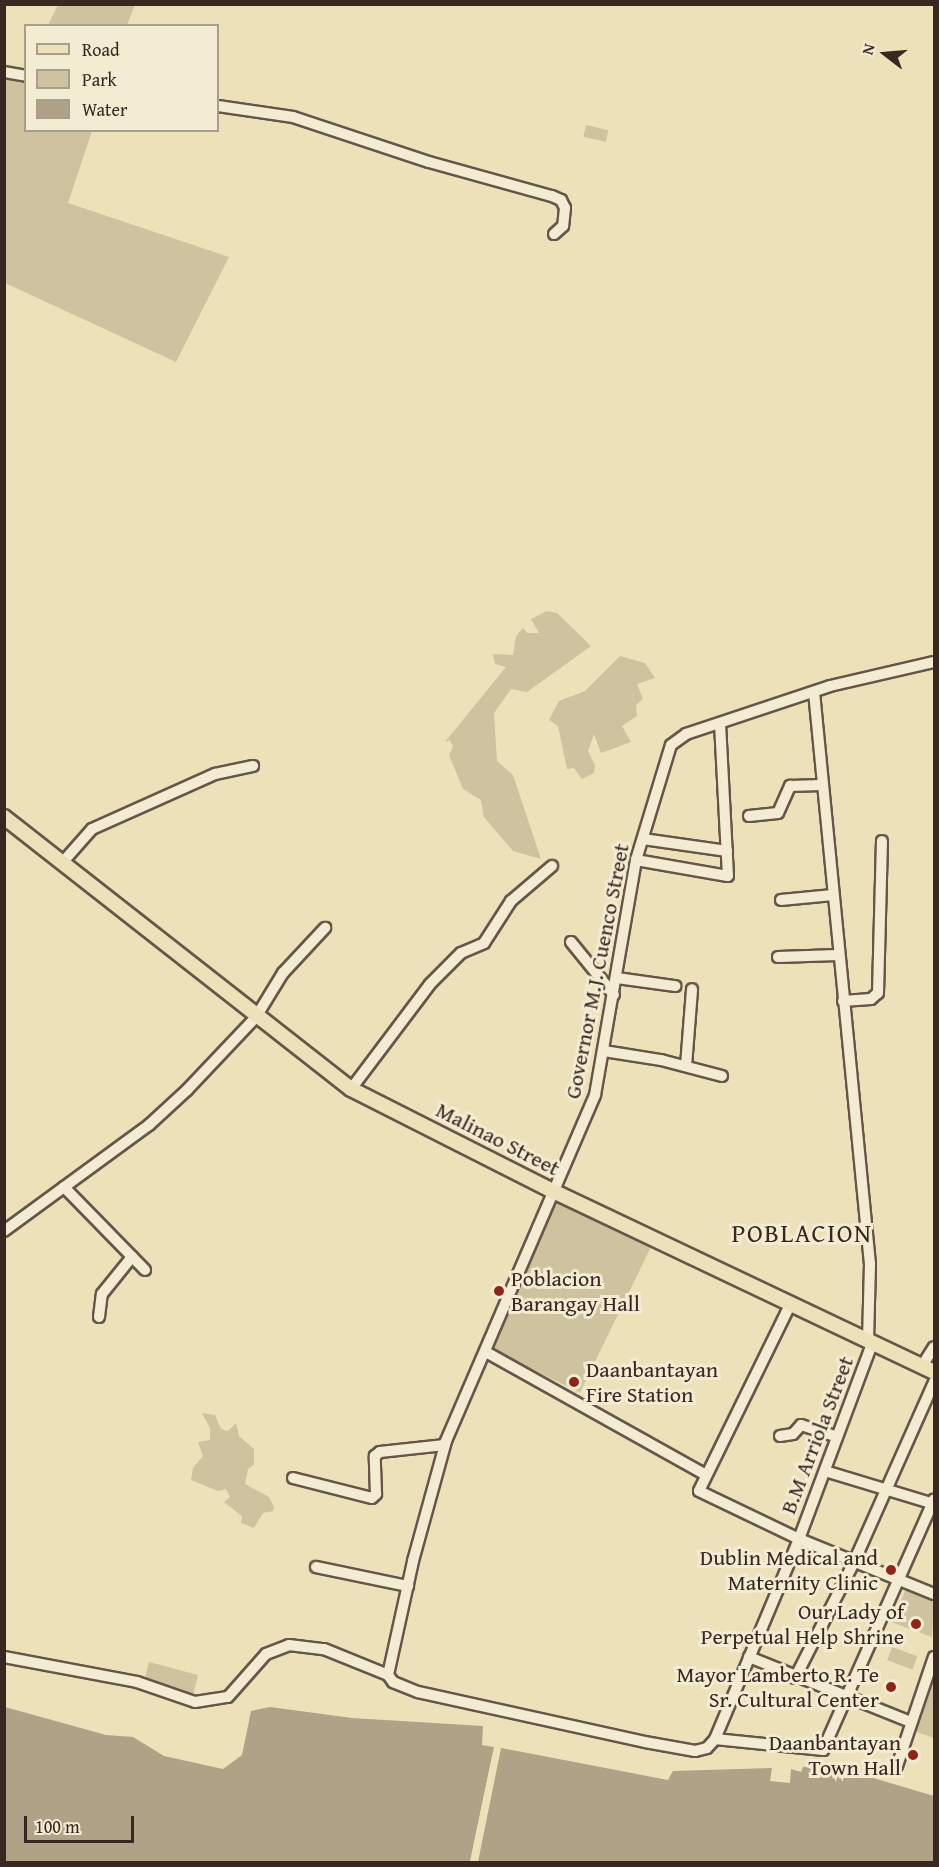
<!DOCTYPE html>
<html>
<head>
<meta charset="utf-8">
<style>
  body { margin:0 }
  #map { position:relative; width:939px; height:1867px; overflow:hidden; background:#ede1b9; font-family:"Gentium Book Plus",serif }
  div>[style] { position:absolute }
  .green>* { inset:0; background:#cec29f; transform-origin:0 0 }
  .water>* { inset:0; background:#b0a286 }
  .pier>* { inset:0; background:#ede1b9 }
  .roads { filter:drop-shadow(2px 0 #665648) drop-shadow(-2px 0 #665648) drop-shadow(0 2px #665648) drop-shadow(0 -2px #665648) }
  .minor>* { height:10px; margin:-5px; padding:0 5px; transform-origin:5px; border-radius:5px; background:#f3ecd2 }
  .major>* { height:14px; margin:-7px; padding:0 7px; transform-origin:7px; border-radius:7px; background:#ede1b9 }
  .dots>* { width:16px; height:16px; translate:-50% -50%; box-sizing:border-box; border:3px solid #f3ecd2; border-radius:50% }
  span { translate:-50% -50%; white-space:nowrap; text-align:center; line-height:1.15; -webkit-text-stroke:6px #f3ecd2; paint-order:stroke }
  .street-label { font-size:22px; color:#392822 }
  .poi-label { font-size:22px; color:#392822 }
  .left { translate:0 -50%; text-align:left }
  .right { translate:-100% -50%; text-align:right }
  .quarter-label { font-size:26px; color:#392822; letter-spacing:1.5px }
  .frame { position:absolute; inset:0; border:6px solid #392822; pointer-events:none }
  .legend { position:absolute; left:24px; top:24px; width:195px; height:108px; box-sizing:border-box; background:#f3ecd2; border:2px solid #a99e8c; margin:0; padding:8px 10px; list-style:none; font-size:18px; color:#392822 }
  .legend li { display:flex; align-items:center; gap:12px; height:30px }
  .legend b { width:30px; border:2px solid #a99e8c }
  .north { position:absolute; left:855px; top:24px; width:60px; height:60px; -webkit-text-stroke:4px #f3ecd2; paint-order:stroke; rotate:286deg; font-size:16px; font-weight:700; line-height:24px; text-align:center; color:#392822 }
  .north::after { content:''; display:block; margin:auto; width:21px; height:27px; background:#392822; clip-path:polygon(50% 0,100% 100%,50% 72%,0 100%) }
  .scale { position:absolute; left:24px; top:1816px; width:110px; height:27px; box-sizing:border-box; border:3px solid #392822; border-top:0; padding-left:8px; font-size:18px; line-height:21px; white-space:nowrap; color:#392822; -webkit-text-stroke:4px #f3ecd2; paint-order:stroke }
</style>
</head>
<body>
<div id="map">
  <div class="green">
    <div style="clip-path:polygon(58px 5px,58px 4px,135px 5px,127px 25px,48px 25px)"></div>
    <div style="clip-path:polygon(4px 64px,25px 68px,26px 130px,92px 131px,68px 203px,229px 257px,176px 362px,5px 283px)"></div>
    <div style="left:586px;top:125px;width:23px;height:12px;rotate:13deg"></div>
    <div style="clip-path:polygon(547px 611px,557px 613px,591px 646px,527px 692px,511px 689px,494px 713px,497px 761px,513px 775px,541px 859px,513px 851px,484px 817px,481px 800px,463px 789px,449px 755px,453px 747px,450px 740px,445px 742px,506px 667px,495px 664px,493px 654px,513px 655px,516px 636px,523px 628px,527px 633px,539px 633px,531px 619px)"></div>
    <div style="clip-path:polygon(620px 656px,645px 663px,655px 678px,637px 684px,643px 699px,636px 705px,637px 716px,622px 726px,631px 742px,601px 753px,594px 734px,588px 751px,595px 765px,594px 773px,582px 779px,574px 768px,567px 769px,558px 726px,549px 720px,559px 701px,585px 691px)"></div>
    <div style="left:557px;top:1200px;width:105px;height:163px;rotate:26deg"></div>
    <div style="clip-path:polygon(202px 1413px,215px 1415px,221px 1429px,228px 1431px,236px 1423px,239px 1436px,254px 1449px,254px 1465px,248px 1469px,245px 1484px,269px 1497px,274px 1507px,273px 1511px,263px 1513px,254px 1528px,241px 1523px,242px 1516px,224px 1502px,230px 1497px,226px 1489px,218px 1491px,191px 1480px,193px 1468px,203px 1456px,198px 1442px,210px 1440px,210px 1428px)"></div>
    <div style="clip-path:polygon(906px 1589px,934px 1601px,932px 1637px,891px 1622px)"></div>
    <div style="left:892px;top:1647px;width:27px;height:14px;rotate:20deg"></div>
    <div style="clip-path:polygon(149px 1662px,198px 1675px,192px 1699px,144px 1682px)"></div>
    <div style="clip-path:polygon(934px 1676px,934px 1738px,914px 1731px)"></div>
  </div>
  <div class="water">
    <div style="clip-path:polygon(5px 1707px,106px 1735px,133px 1737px,164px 1756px,223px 1769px,242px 1755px,251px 1711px,270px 1707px,352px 1718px,483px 1726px,482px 1745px,494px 1747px,470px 1862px,5px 1862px)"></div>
    <div style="clip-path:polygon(501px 1748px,668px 1780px,673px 1771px,772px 1768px,770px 1781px,790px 1783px,791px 1769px,801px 1772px,803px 1767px,826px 1764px,934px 1796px,934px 1862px,478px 1862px)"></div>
  </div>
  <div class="pier">
    <div style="clip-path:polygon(494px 1747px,474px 1862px,470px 1862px)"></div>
    <div style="clip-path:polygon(499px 1748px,501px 1748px,475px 1862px)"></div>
  </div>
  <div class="roads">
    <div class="minor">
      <div style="left:4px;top:72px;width:22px;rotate:10deg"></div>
      <div style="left:218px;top:106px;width:76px;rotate:8.3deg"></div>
      <div style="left:293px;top:117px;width:143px;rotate:18.3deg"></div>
      <div style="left:429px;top:162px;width:128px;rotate:15.5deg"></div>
      <div style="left:552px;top:196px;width:10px;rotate:24deg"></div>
      <div style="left:561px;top:200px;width:9px;rotate:63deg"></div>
      <div style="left:565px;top:208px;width:18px;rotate:96deg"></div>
      <div style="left:563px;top:226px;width:12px;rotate:138deg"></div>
      <div style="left:814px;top:692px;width:575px;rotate:84.41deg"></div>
      <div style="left:870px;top:1264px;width:77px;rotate:91.5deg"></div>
      <div style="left:749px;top:816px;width:29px;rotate:-6deg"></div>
      <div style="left:778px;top:813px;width:30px;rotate:-66deg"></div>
      <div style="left:790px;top:786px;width:31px;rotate:-2deg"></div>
      <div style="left:643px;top:839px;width:85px;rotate:8.1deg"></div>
      <div style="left:636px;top:860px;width:93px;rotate:9.9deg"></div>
      <div style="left:728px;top:876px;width:151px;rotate:-93deg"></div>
      <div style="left:62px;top:863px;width:45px;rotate:-48.6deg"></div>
      <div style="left:92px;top:829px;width:135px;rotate:-24.1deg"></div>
      <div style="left:215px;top:774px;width:39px;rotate:-12deg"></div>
      <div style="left:781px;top:900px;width:52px;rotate:-5.5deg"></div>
      <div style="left:571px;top:942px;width:68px;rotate:50.9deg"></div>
      <div style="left:778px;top:957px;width:60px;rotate:-1.9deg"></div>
      <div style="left:617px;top:978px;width:59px;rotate:7.9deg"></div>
      <div style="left:843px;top:1001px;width:28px;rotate:-4deg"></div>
      <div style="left:871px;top:999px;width:9px;rotate:-41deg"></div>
      <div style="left:878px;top:993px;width:152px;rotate:-88.5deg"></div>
      <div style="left:604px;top:1051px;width:58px;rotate:9deg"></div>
      <div style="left:661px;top:1060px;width:63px;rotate:14.7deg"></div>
      <div style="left:686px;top:1066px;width:77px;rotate:-85.5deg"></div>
      <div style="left:351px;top:1089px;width:131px;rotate:-53deg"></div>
      <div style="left:430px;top:984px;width:44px;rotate:-45deg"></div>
      <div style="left:461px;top:953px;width:25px;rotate:-23deg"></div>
      <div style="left:484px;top:943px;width:50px;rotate:-57.3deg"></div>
      <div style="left:511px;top:901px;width:54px;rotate:-40.5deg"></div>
      <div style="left:64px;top:1187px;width:116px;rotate:45.7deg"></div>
      <div style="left:4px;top:1231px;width:180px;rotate:-36.2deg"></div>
      <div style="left:149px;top:1125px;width:52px;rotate:-42.6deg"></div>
      <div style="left:187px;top:1090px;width:100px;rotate:-46.6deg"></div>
      <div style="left:256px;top:1017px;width:52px;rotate:-58.5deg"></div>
      <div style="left:283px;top:973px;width:62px;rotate:-47deg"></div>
      <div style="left:791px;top:1303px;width:209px;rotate:116.1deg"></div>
      <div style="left:699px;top:1491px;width:111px;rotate:25.6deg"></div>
      <div style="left:799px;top:1539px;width:146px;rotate:22.2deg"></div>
      <div style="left:99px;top:1317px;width:23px;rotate:-83deg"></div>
      <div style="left:102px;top:1294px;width:48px;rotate:-51deg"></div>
      <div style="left:486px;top:1352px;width:252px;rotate:29.2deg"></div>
      <div style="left:922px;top:1366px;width:22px;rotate:-58deg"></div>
      <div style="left:780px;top:1436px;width:13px;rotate:-9deg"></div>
      <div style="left:793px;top:1434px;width:12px;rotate:-48deg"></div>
      <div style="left:801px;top:1425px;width:38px;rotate:18deg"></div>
      <div style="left:825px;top:1471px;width:114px;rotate:16.8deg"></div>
      <div style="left:293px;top:1478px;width:81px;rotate:14.2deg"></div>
      <div style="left:372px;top:1498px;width:6px;rotate:-45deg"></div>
      <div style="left:376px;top:1494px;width:38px;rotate:-92deg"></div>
      <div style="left:375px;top:1456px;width:6px;rotate:-39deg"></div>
      <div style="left:380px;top:1452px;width:65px;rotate:-6.1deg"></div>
      <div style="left:316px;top:1567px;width:94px;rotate:11.7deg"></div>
      <div style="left:4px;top:1657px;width:135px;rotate:10.6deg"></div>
      <div style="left:137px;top:1682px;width:61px;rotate:19deg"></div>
      <div style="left:195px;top:1702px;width:33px;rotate:-9deg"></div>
      <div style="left:228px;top:1697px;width:57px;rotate:-48.5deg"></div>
      <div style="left:266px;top:1654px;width:25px;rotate:-21deg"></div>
      <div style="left:289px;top:1645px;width:35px;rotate:7deg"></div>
      <div style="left:324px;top:1649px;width:69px;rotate:22.1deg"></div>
      <div style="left:388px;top:1675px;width:117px;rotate:-77.6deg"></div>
      <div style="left:413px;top:1561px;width:124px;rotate:-74.6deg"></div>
      <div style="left:446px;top:1441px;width:377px;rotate:-66.7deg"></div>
      <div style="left:595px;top:1095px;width:239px;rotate:-80.1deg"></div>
      <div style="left:636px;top:860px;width:120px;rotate:-73.1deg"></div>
      <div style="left:671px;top:745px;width:19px;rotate:-36deg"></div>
      <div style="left:686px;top:734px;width:152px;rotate:-18.4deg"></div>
      <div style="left:830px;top:686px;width:107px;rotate:-13deg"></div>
      <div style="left:749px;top:1657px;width:175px;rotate:21.9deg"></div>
      <div style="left:388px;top:1675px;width:9px;rotate:54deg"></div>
      <div style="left:393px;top:1682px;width:27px;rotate:22deg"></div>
      <div style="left:418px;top:1692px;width:232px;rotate:12.4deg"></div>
      <div style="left:645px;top:1742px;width:51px;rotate:10.2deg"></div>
      <div style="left:695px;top:1751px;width:12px;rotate:-14deg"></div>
      <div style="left:707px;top:1748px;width:12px;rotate:-48deg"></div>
      <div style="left:715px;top:1739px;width:217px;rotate:-67.2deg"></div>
      <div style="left:799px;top:1539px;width:208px;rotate:-69.5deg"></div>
      <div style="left:795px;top:1678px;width:130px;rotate:-63deg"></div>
      <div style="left:854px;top:1562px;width:197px;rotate:-66deg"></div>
      <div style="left:715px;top:1739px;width:109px;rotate:5.8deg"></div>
      <div style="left:823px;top:1750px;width:274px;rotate:-66.1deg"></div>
      <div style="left:897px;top:1766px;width:115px;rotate:-71.3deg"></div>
    </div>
    <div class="major">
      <div style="left:4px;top:817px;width:441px;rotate:38.1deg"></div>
      <div style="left:351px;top:1089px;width:229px;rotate:26.8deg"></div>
      <div style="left:555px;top:1192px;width:420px;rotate:25.4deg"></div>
    </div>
  </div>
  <div class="dots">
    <div style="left:499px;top:1291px;background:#8f2418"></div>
    <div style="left:574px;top:1382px;background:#8f2418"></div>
    <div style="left:891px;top:1570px;background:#8f2418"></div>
    <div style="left:916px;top:1624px;background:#8f2418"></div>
    <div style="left:891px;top:1687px;background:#8f2418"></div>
    <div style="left:913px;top:1755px;background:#8f2418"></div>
  </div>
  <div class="street-label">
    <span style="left:597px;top:971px;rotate:-79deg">Governor M.J. Cuenco Street</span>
    <span style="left:498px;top:1139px;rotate:27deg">Malinao Street</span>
    <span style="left:817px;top:1435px;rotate:-69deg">B.M Arriola Street</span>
  </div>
  <div class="poi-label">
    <span class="left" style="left:511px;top:1291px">Poblacion<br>Barangay Hall</span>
    <span class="left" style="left:586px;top:1382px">Daanbantayan<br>Fire Station</span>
    <span class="right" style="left:878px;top:1570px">Dublin Medical and<br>Maternity Clinic</span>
    <span class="right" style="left:904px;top:1624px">Our Lady of<br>Perpetual Help Shrine</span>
    <span class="right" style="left:879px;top:1687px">Mayor Lamberto R. Te<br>Sr. Cultural Center</span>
    <span class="right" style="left:901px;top:1755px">Daanbantayan<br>Town Hall</span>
  </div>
  <div class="quarter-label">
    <span style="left:802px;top:1233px">POBLACION</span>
  </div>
  <div class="frame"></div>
  <ul class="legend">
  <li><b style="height:8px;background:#ede1b9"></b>Road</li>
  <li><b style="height:16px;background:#cec29f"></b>Park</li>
  <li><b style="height:16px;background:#b0a286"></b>Water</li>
  </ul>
  <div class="north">N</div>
  <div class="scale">100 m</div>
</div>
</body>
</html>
